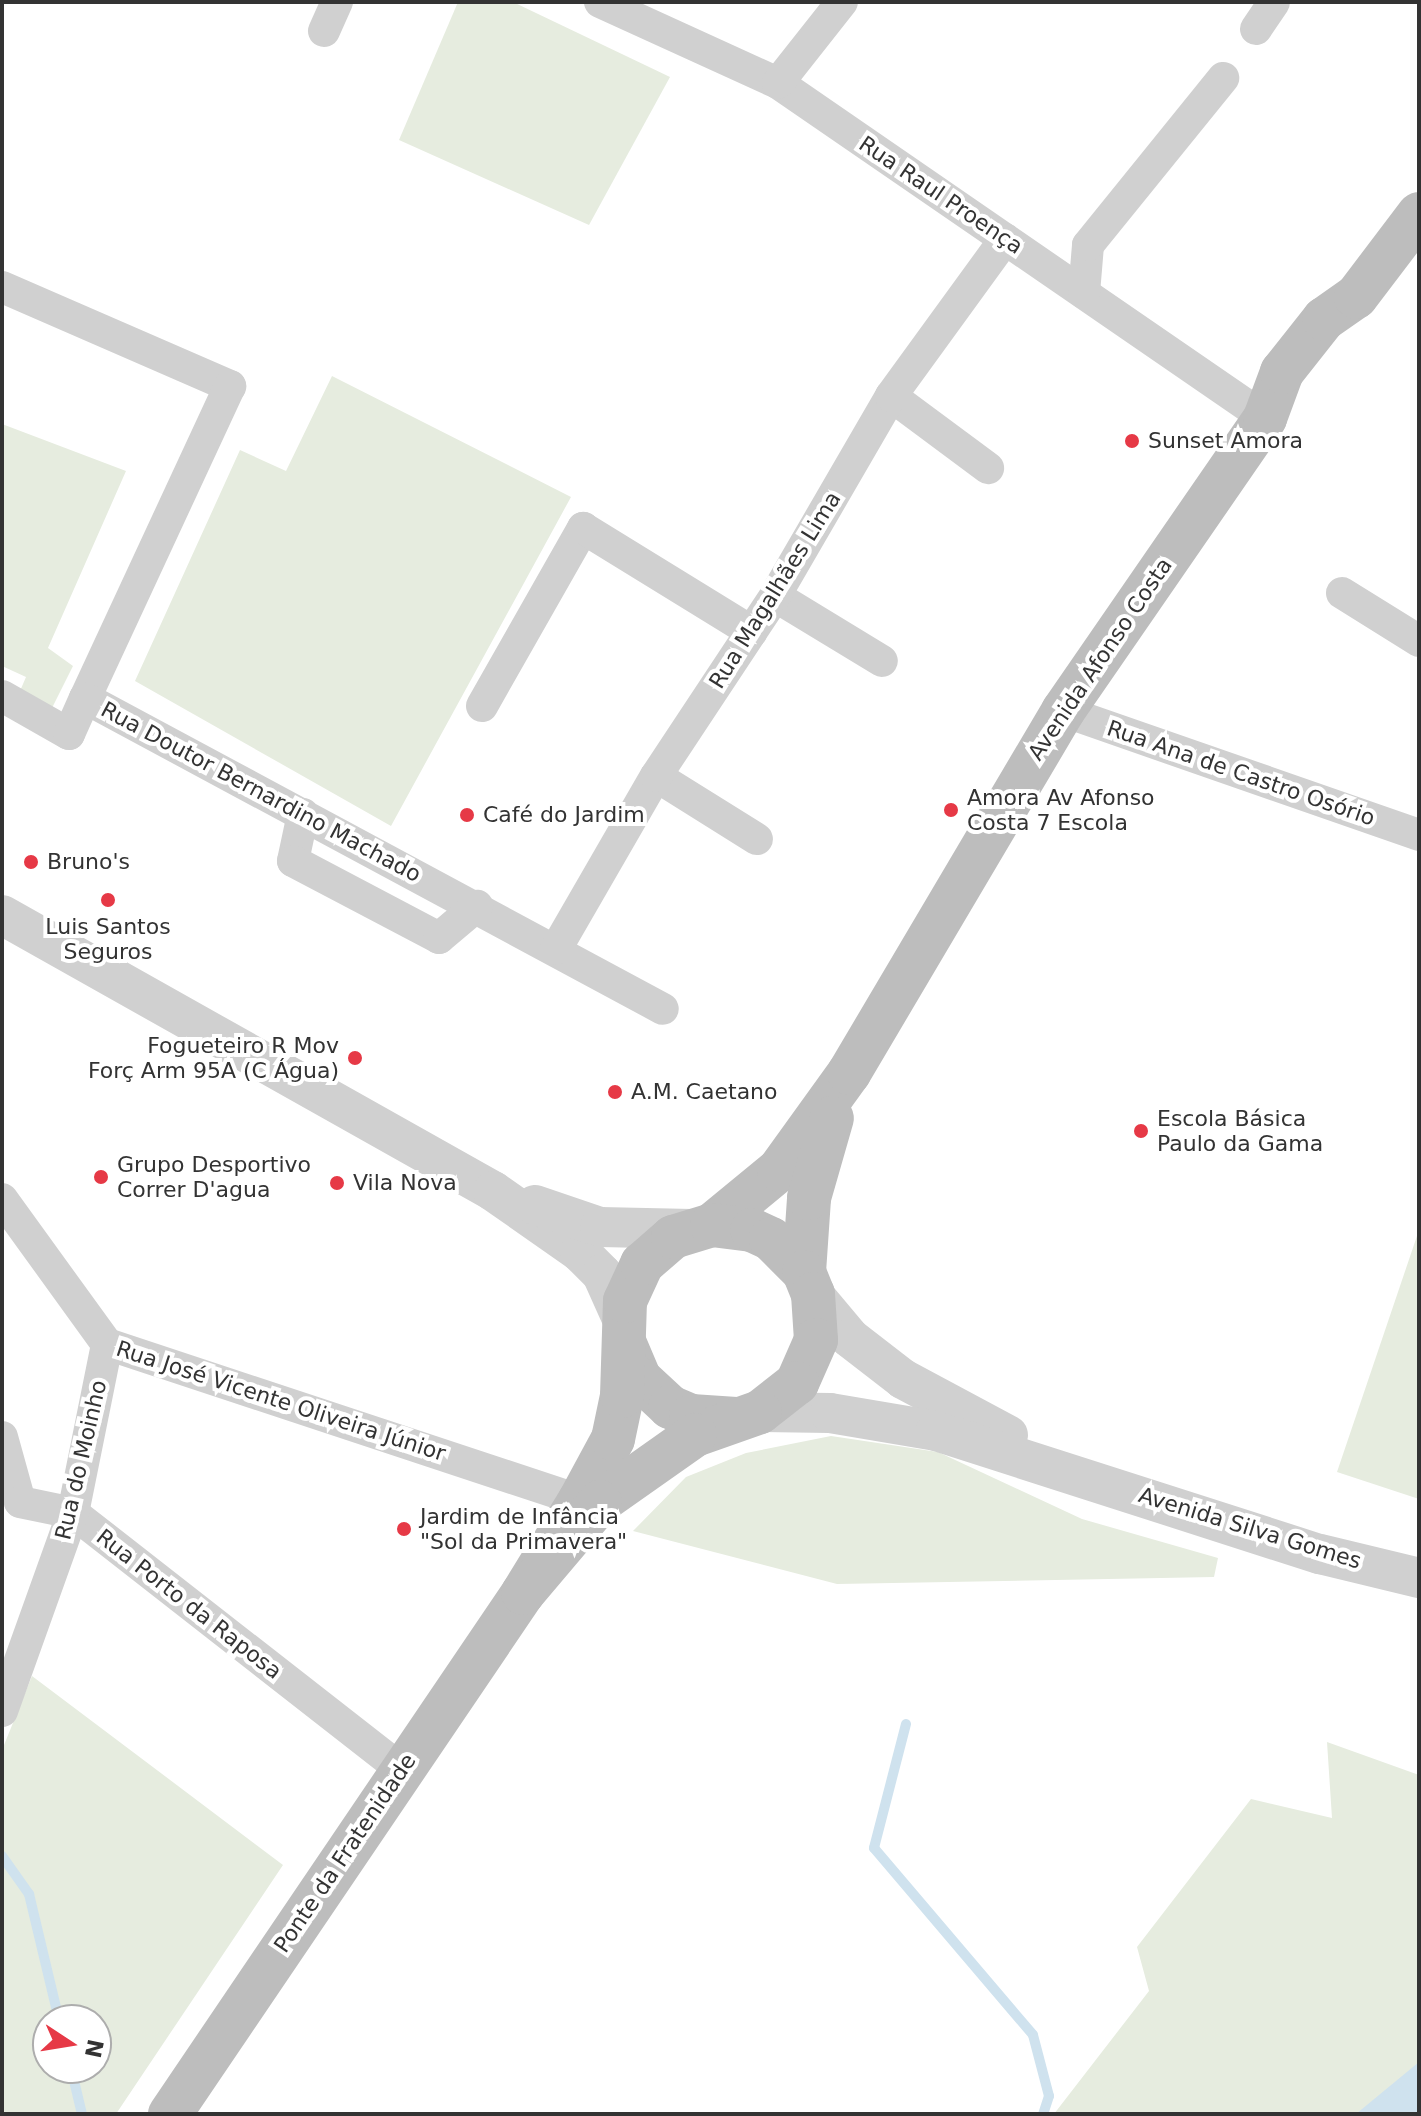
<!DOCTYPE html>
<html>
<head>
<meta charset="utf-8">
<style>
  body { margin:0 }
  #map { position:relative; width:1421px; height:2116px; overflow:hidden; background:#fff; font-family:"DejaVu Sans",sans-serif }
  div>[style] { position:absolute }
  .green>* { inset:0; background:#e6ecdf }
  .water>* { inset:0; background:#cfe2ee }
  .stream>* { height:10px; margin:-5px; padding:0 5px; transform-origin:5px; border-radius:5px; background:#cfe2ee }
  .minor>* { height:32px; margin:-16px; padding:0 16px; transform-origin:16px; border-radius:16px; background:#d0d0d0 }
  .tertiary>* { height:40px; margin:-20px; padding:0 20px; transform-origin:20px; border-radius:20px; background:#d0d0d0 }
  .secondary>* { height:44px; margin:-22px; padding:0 22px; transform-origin:22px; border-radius:22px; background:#bdbdbd }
  .dots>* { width:22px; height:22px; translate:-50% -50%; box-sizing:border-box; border:4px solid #fff; border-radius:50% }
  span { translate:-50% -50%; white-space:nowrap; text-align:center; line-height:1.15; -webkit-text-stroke:8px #fff; paint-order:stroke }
  .street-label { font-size:22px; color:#333 }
  .poi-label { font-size:22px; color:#333 }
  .left { translate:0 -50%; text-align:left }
  .right { translate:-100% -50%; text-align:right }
  .frame { position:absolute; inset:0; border:4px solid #333; pointer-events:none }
  .north { position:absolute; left:32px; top:2004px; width:80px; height:80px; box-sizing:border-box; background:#fff; border:2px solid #adadad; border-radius:50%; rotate:102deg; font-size:22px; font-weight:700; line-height:32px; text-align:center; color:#333 }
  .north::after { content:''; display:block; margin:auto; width:28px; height:36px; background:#e63946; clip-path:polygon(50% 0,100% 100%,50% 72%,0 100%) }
</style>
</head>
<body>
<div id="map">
  <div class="green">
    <div style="clip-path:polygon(458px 2px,513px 2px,670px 77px,589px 225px,399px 140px)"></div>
    <div style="clip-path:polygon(332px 376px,571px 497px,391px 826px,135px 681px,240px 450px,286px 471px)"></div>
    <div style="clip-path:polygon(2px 424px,126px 471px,48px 648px,73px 666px,50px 712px,17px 698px,26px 677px,2px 666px)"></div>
    <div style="clip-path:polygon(1419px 1230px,1419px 1499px,1337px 1472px)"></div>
    <div style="clip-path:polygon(831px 1436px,938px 1452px,1082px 1519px,1218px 1558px,1214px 1577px,837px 1584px,633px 1531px,686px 1477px,746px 1453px)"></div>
    <div style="clip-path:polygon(evenodd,32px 1676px,283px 1865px,116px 2114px,2px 2114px,2px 1750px,32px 1676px,48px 2020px,96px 2020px,96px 2068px,48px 2068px,48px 2020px)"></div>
    <div style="clip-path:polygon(1327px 1742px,1419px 1775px,1419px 2114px,1054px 2114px,1149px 1991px,1137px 1947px,1251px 1799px,1332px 1818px)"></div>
  </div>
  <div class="water">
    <div style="clip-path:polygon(1419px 2062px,1419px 2114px,1356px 2114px)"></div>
  </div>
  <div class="stream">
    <div style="left:906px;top:1724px;width:128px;rotate:104.5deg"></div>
    <div style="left:874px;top:1848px;width:245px;rotate:49.6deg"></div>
    <div style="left:1033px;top:2035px;width:63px;rotate:75.3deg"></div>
    <div style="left:1049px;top:2096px;width:19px;rotate:108deg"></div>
    <div style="left:2px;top:1856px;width:47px;rotate:54.6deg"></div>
    <div style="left:29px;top:1894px;width:130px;rotate:76.6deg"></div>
    <div style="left:71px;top:2068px;width:47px;rotate:76.6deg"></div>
  </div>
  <div class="minor">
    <div style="left:600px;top:2px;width:196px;rotate:24.5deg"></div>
    <div style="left:778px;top:83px;width:591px;rotate:34.52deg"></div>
    <div style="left:1256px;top:29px;width:32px;rotate:-56deg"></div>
    <div style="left:324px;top:31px;width:32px;rotate:-66deg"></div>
    <div style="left:778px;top:83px;width:103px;rotate:-51.7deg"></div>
    <div style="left:2px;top:287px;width:249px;rotate:23.5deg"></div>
    <div style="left:230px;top:386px;width:344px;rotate:114.9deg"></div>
    <div style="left:85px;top:698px;width:656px;rotate:28.28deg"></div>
    <div style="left:1084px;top:293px;width:48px;rotate:-85.2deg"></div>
    <div style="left:1088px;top:245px;width:215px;rotate:-51deg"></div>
    <div style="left:891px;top:396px;width:121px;rotate:36.6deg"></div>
    <div style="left:1342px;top:593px;width:91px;rotate:31.9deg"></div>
    <div style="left:775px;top:596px;width:125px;rotate:31.3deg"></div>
    <div style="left:2px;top:696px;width:77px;rotate:29.6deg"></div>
    <div style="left:69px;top:734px;width:39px;rotate:-66deg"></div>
    <div style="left:482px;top:706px;width:205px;rotate:-60.4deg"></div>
    <div style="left:583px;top:528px;width:198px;rotate:31.6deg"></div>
    <div style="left:1063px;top:711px;width:377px;rotate:19.2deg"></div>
    <div style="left:656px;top:776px;width:119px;rotate:32deg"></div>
    <div style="left:303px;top:814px;width:48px;rotate:102deg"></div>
    <div style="left:293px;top:861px;width:165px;rotate:27.8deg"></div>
    <div style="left:439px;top:938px;width:50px;rotate:-40.1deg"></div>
    <div style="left:556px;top:949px;width:200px;rotate:-60deg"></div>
    <div style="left:656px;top:776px;width:216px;rotate:-56.5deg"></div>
    <div style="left:775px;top:596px;width:231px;rotate:-59.9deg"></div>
    <div style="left:891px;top:396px;width:194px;rotate:-54deg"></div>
    <div style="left:2px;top:1199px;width:179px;rotate:54.1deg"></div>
    <div style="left:107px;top:1344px;width:498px;rotate:18.3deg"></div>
    <div style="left:2px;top:1437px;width:67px;rotate:74.5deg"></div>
    <div style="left:20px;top:1502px;width:54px;rotate:11.7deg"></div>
    <div style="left:73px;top:1513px;width:417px;rotate:38deg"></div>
    <div style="left:2px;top:1711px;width:210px;rotate:-70.3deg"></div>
    <div style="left:73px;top:1513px;width:172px;rotate:-78.6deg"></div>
  </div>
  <div class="tertiary">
    <div style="left:2px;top:915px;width:563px;rotate:29.34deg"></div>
    <div style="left:493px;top:1191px;width:106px;rotate:35deg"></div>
    <div style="left:580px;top:1252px;width:31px;rotate:45deg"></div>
    <div style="left:602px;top:1274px;width:51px;rotate:65.9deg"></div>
    <div style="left:535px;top:1205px;width:69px;rotate:18.7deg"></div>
    <div style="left:600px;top:1227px;width:92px;rotate:1.2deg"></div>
    <div style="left:813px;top:1294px;width:57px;rotate:49.9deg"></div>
    <div style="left:850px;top:1338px;width:67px;rotate:37.7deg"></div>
    <div style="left:903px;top:1379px;width:119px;rotate:28.1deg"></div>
    <div style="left:760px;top:1412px;width:70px;rotate:0.8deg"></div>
    <div style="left:830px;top:1413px;width:108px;rotate:9.6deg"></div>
    <div style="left:936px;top:1431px;width:403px;rotate:17.8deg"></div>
    <div style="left:1320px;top:1554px;width:102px;rotate:13.6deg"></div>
  </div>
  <div class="secondary">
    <div style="left:712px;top:1225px;width:87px;rotate:-39.4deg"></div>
    <div style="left:779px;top:1170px;width:120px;rotate:-54.2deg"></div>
    <div style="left:849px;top:1073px;width:421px;rotate:-59.4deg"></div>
    <div style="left:1063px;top:711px;width:356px;rotate:-55.4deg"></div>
    <div style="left:1265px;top:418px;width:49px;rotate:-69.7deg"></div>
    <div style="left:1282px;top:372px;width:68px;rotate:-51.6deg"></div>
    <div style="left:1324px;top:319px;width:39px;rotate:-35deg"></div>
    <div style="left:1356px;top:297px;width:104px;rotate:-52.8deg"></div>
    <div style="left:804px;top:1272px;width:74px;rotate:-86.1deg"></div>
    <div style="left:809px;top:1198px;width:83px;rotate:-74deg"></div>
    <div style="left:625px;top:1344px;width:38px;rotate:67deg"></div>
    <div style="left:640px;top:1379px;width:41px;rotate:43deg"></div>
    <div style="left:670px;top:1407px;width:23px;rotate:23deg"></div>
    <div style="left:691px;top:1416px;width:45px;rotate:3.8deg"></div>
    <div style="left:170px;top:2114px;width:629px;rotate:-55.88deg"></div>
    <div style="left:523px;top:1593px;width:109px;rotate:-58.5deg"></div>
    <div style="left:580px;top:1500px;width:69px;rotate:-61.6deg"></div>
    <div style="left:613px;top:1439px;width:44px;rotate:-78.2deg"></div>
    <div style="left:622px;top:1396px;width:95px;rotate:-88.2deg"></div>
    <div style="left:625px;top:1301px;width:41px;rotate:-65.3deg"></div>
    <div style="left:642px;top:1264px;width:41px;rotate:-41.1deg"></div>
    <div style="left:673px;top:1237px;width:41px;rotate:-17.1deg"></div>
    <div style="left:712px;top:1225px;width:40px;rotate:7.1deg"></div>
    <div style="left:752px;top:1230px;width:21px;rotate:25deg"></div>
    <div style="left:771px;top:1239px;width:47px;rotate:45deg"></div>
    <div style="left:804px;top:1272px;width:24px;rotate:68deg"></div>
    <div style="left:813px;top:1294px;width:46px;rotate:86.3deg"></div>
    <div style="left:816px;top:1340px;width:47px;rotate:113.8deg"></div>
    <div style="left:797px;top:1383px;width:47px;rotate:141.9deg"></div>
    <div style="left:760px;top:1412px;width:69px;rotate:160.5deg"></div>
    <div style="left:695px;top:1435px;width:116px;rotate:144.8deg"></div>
    <div style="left:600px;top:1502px;width:119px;rotate:130.2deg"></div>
  </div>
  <div class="dots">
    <div style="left:1132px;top:441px;background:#e63946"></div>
    <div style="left:951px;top:810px;background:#e63946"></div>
    <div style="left:467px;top:815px;background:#e63946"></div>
    <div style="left:31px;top:862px;background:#e63946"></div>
    <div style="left:108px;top:900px;background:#e63946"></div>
    <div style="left:355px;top:1058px;background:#e63946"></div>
    <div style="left:615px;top:1092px;background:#e63946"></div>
    <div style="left:1141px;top:1131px;background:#e63946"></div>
    <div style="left:101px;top:1177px;background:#e63946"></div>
    <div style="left:337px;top:1183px;background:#e63946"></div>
    <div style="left:404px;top:1529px;background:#e63946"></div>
  </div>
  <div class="street-label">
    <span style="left:941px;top:195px;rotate:34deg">Rua Raul Proença</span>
    <span style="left:775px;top:590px;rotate:-58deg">Rua Magalhães Lima</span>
    <span style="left:1100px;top:659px;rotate:-56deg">Avenida Afonso Costa</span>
    <span style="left:1241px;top:773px;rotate:19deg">Rua Ana de Castro Osório</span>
    <span style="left:261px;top:792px;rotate:28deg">Rua Doutor Bernardino Machado</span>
    <span style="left:281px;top:1401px;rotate:18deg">Rua José Vicente Oliveira Júnior</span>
    <span style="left:81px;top:1460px;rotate:-77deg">Rua do Moinho</span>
    <span style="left:1250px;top:1528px;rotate:17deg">Avenida Silva Gomes</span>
    <span style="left:189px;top:1604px;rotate:38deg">Rua Porto da Raposa</span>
    <span style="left:345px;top:1853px;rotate:-56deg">Ponte da Fratenidade</span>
  </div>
  <div class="poi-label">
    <span class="left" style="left:1148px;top:441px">Sunset Amora</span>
    <span class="left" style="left:967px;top:810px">Amora Av Afonso<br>Costa 7 Escola</span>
    <span class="left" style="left:483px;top:815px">Café do Jardim</span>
    <span class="left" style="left:47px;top:862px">Bruno's</span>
    <span style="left:108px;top:939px">Luis Santos<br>Seguros</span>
    <span class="right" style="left:339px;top:1058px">Fogueteiro R Mov<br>Forç Arm 95A (C Água)</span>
    <span class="left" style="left:631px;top:1092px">A.M. Caetano</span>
    <span class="left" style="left:1157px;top:1131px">Escola Básica<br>Paulo da Gama</span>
    <span class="left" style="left:117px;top:1177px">Grupo Desportivo<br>Correr D'agua</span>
    <span class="left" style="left:353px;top:1183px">Vila Nova</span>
    <span class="left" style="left:420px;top:1529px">Jardim de Infância<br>"Sol da Primavera"</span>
  </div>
  <div class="frame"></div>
  <div class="north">N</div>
</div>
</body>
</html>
